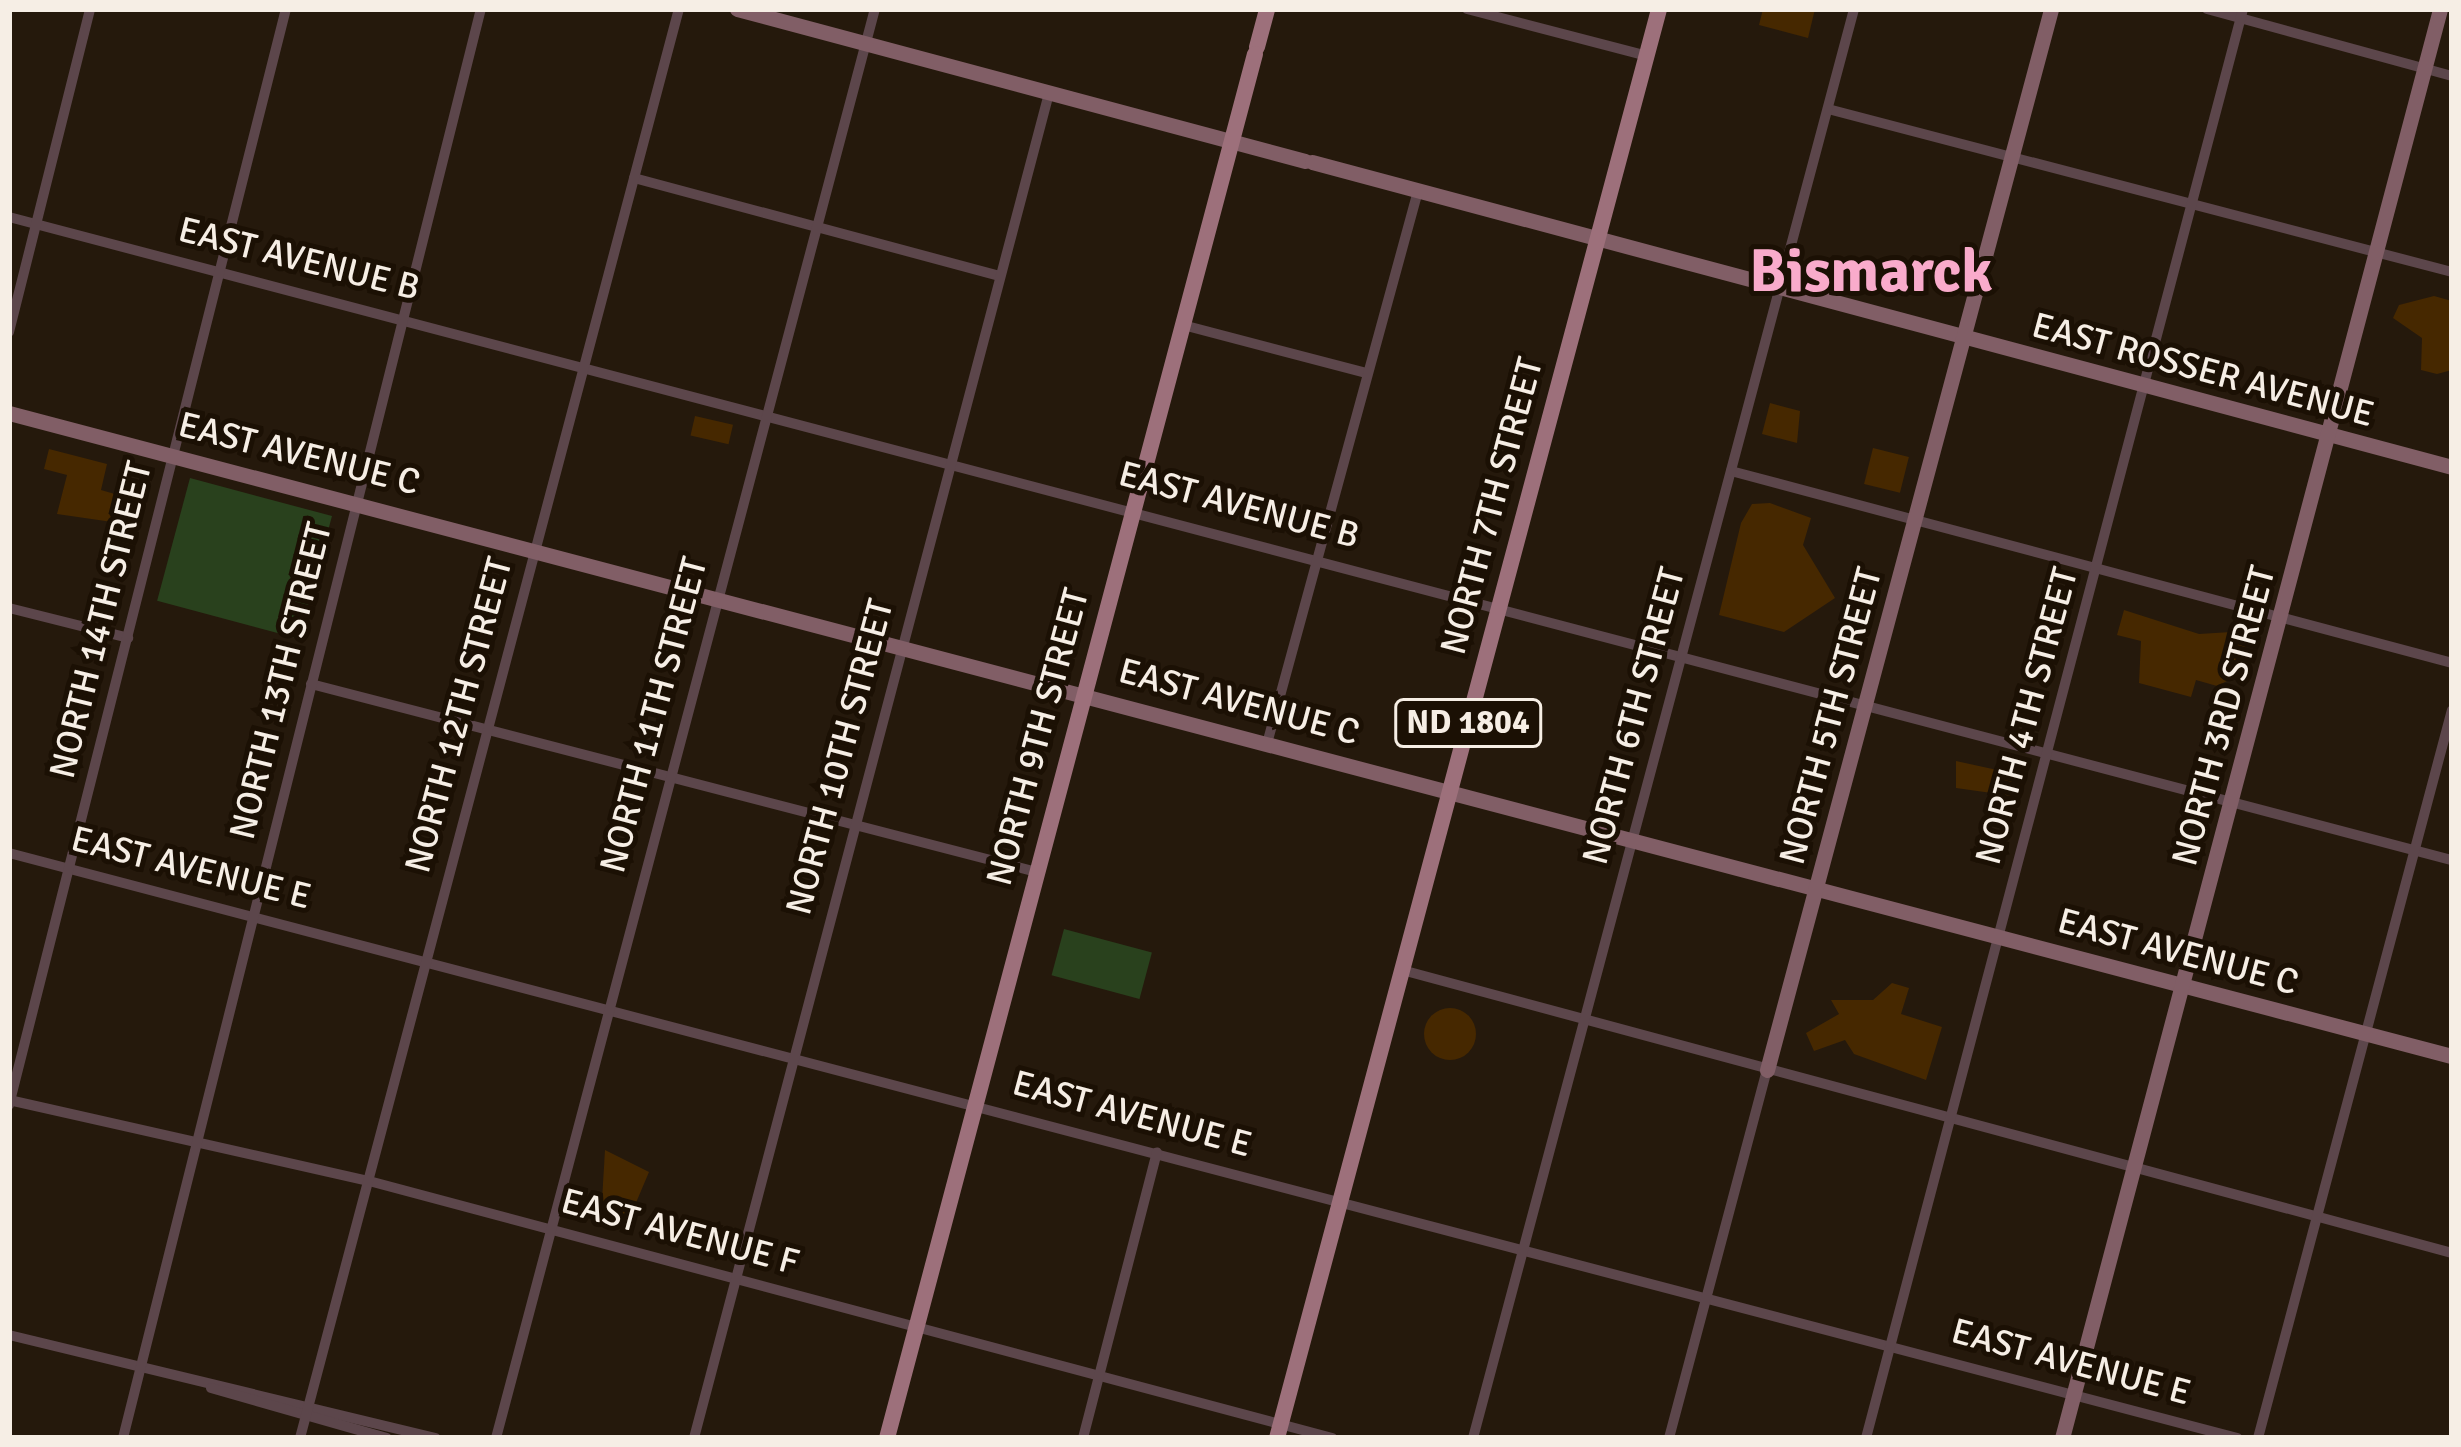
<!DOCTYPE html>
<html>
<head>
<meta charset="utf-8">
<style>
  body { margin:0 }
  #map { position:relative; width:2461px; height:1447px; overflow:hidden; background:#25190c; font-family:Signika,sans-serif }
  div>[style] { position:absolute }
  .green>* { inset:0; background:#29411d; transform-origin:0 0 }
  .building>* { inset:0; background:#462800; transform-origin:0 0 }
  .round { border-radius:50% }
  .street>* { height:10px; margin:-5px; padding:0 5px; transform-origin:5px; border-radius:5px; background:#5c464b }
  .secondary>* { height:15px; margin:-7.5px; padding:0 7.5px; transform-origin:7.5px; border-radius:7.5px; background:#815e66 }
  .primary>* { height:16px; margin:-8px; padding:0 8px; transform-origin:8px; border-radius:8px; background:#9d707b }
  span { translate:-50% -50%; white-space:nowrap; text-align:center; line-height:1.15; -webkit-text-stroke:10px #1b1004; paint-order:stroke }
  .shield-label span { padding:3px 9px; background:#1b1004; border:3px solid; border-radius:9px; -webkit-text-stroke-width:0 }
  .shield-label { font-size:33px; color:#f6eee5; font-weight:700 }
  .street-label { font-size:36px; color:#f6eee5 }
  .town-label { font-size:60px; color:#f9abcb; font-weight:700 }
  .frame { position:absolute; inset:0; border:12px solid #f6eee5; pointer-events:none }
</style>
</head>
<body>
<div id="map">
  <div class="green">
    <div style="left:190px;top:478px;width:147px;height:127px;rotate:15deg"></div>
    <div style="left:1064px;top:929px;width:91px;height:48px;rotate:15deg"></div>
  </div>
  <div class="building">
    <div style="clip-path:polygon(1763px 9px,1815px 9px,1808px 38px,1759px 25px)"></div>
    <div style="clip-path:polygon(2434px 296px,2452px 301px,2452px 370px,2437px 374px,2421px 370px,2422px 338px,2393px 318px,2399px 305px)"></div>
    <div style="clip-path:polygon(1770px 403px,1800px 411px,1797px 443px,1762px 434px)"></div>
    <div style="left:695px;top:416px;width:39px;height:20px;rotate:13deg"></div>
    <div style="left:1873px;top:448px;width:37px;height:37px;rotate:14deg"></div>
    <div style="clip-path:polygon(49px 449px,107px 464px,101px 490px,132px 499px,126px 524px,57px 514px,67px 475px,44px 469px)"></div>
    <div style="clip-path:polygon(1770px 503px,1811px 518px,1803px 545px,1835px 598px,1784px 632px,1719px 615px,1741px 523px,1752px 504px)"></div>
    <div style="clip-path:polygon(2124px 610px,2199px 634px,2231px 632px,2249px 651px,2243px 673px,2217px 686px,2196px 680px,2191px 697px,2139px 683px,2141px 641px,2117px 635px)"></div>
    <div style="clip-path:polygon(1956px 761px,2011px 773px,2013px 796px,1956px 788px)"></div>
    <div style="clip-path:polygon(1892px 983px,1909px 988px,1901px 1014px,1942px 1027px,1926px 1080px,1854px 1054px,1845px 1040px,1814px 1051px,1806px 1033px,1839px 1014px,1831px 1000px,1873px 1000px)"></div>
    <div class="round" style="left:1424px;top:1008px;width:52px;height:52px"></div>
    <div style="clip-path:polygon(605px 1150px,649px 1172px,627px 1224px,601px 1217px)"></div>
  </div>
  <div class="street">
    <div style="left:1467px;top:9px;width:186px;rotate:14.6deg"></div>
    <div style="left:2207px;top:9px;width:254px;rotate:15.3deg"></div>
    <div style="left:1828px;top:109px;width:645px;rotate:14.64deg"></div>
    <div style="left:634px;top:178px;width:379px;rotate:15deg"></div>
    <div style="left:9px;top:217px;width:2526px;rotate:14.75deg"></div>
    <div style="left:1183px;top:325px;width:189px;rotate:14.7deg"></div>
    <div style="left:9px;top:332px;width:333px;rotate:-75.9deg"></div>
    <div style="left:1731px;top:471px;width:746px;rotate:14.91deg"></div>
    <div style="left:9px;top:608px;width:123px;rotate:14.1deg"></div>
    <div style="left:311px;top:684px;width:750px;rotate:14.52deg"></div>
    <div style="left:1268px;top:740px;width:569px;rotate:-74.72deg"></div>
    <div style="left:9px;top:853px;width:2304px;rotate:14.71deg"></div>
    <div style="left:1402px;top:970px;width:1087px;rotate:15.08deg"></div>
    <div style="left:9px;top:1100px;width:369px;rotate:12.7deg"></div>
    <div style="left:369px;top:1181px;width:997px;rotate:14.94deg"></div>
    <div style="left:9px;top:1105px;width:1130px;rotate:-75.82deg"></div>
    <div style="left:9px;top:1335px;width:439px;rotate:13.6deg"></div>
    <div style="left:211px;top:1388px;width:183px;rotate:15.9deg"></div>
    <div style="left:123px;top:1438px;width:1473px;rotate:-75.94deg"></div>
    <div style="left:300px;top:1438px;width:1478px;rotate:-75.15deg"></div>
    <div style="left:496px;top:1438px;width:1478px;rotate:-75.15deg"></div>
    <div style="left:694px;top:1438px;width:1391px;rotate:-75.21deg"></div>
    <div style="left:1083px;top:1438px;width:295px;rotate:-75.5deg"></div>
    <div style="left:1473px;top:1438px;width:1479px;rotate:-75.07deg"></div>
    <div style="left:1669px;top:1438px;width:381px;rotate:-75.1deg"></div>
    <div style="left:1866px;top:1438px;width:1478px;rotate:-75.22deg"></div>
    <div style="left:2258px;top:1438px;width:753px;rotate:-75.08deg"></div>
  </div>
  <div class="secondary">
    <div style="left:737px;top:9px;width:588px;rotate:14.98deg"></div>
    <div style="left:1312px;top:162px;width:1180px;rotate:14.98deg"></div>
    <div style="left:9px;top:413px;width:2526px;rotate:14.75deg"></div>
    <div style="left:1767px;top:1070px;width:1098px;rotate:-75.01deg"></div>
    <div style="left:2062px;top:1438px;width:1478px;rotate:-75.18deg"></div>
  </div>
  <div class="primary">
    <div style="left:1257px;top:47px;width:39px;rotate:-75deg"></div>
    <div style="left:887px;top:1438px;width:1432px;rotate:-75.11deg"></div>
    <div style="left:1277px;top:1438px;width:1479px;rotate:-75.03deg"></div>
  </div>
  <div class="shield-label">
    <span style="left:1468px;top:723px">ND 1804</span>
  </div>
  <div class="street-label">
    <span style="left:299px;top:259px;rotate:14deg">EAST AVENUE B</span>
    <span style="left:2203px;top:370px;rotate:15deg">EAST ROSSER AVENUE</span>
    <span style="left:299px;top:454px;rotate:14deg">EAST AVENUE C</span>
    <span style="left:1239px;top:505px;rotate:15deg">EAST AVENUE B</span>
    <span style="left:1492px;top:506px;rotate:-75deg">NORTH 7TH STREET</span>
    <span style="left:101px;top:620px;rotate:-76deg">NORTH 14TH STREET</span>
    <span style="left:281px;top:681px;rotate:-76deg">NORTH 13TH STREET</span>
    <span style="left:1239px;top:702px;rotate:15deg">EAST AVENUE C</span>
    <span style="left:459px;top:715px;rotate:-75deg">NORTH 12TH STREET</span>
    <span style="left:654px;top:715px;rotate:-75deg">NORTH 11TH STREET</span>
    <span style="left:1634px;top:716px;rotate:-75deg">NORTH 6TH STREET</span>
    <span style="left:1831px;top:716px;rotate:-75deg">NORTH 5TH STREET</span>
    <span style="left:2027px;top:716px;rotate:-75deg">NORTH 4TH STREET</span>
    <span style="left:2224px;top:716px;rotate:-75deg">NORTH 3RD STREET</span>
    <span style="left:1038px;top:737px;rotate:-75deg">NORTH 9TH STREET</span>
    <span style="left:840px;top:757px;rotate:-75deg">NORTH 10TH STREET</span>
    <span style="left:191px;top:868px;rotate:14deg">EAST AVENUE E</span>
    <span style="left:2178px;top:952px;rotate:15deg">EAST AVENUE C</span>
    <span style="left:1132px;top:1114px;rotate:15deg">EAST AVENUE E</span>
    <span style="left:680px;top:1232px;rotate:15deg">EAST AVENUE F</span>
    <span style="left:2071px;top:1362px;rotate:15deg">EAST AVENUE E</span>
  </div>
  <div class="town-label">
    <span style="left:1871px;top:272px">Bismarck</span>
  </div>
  <div class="frame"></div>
</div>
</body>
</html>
